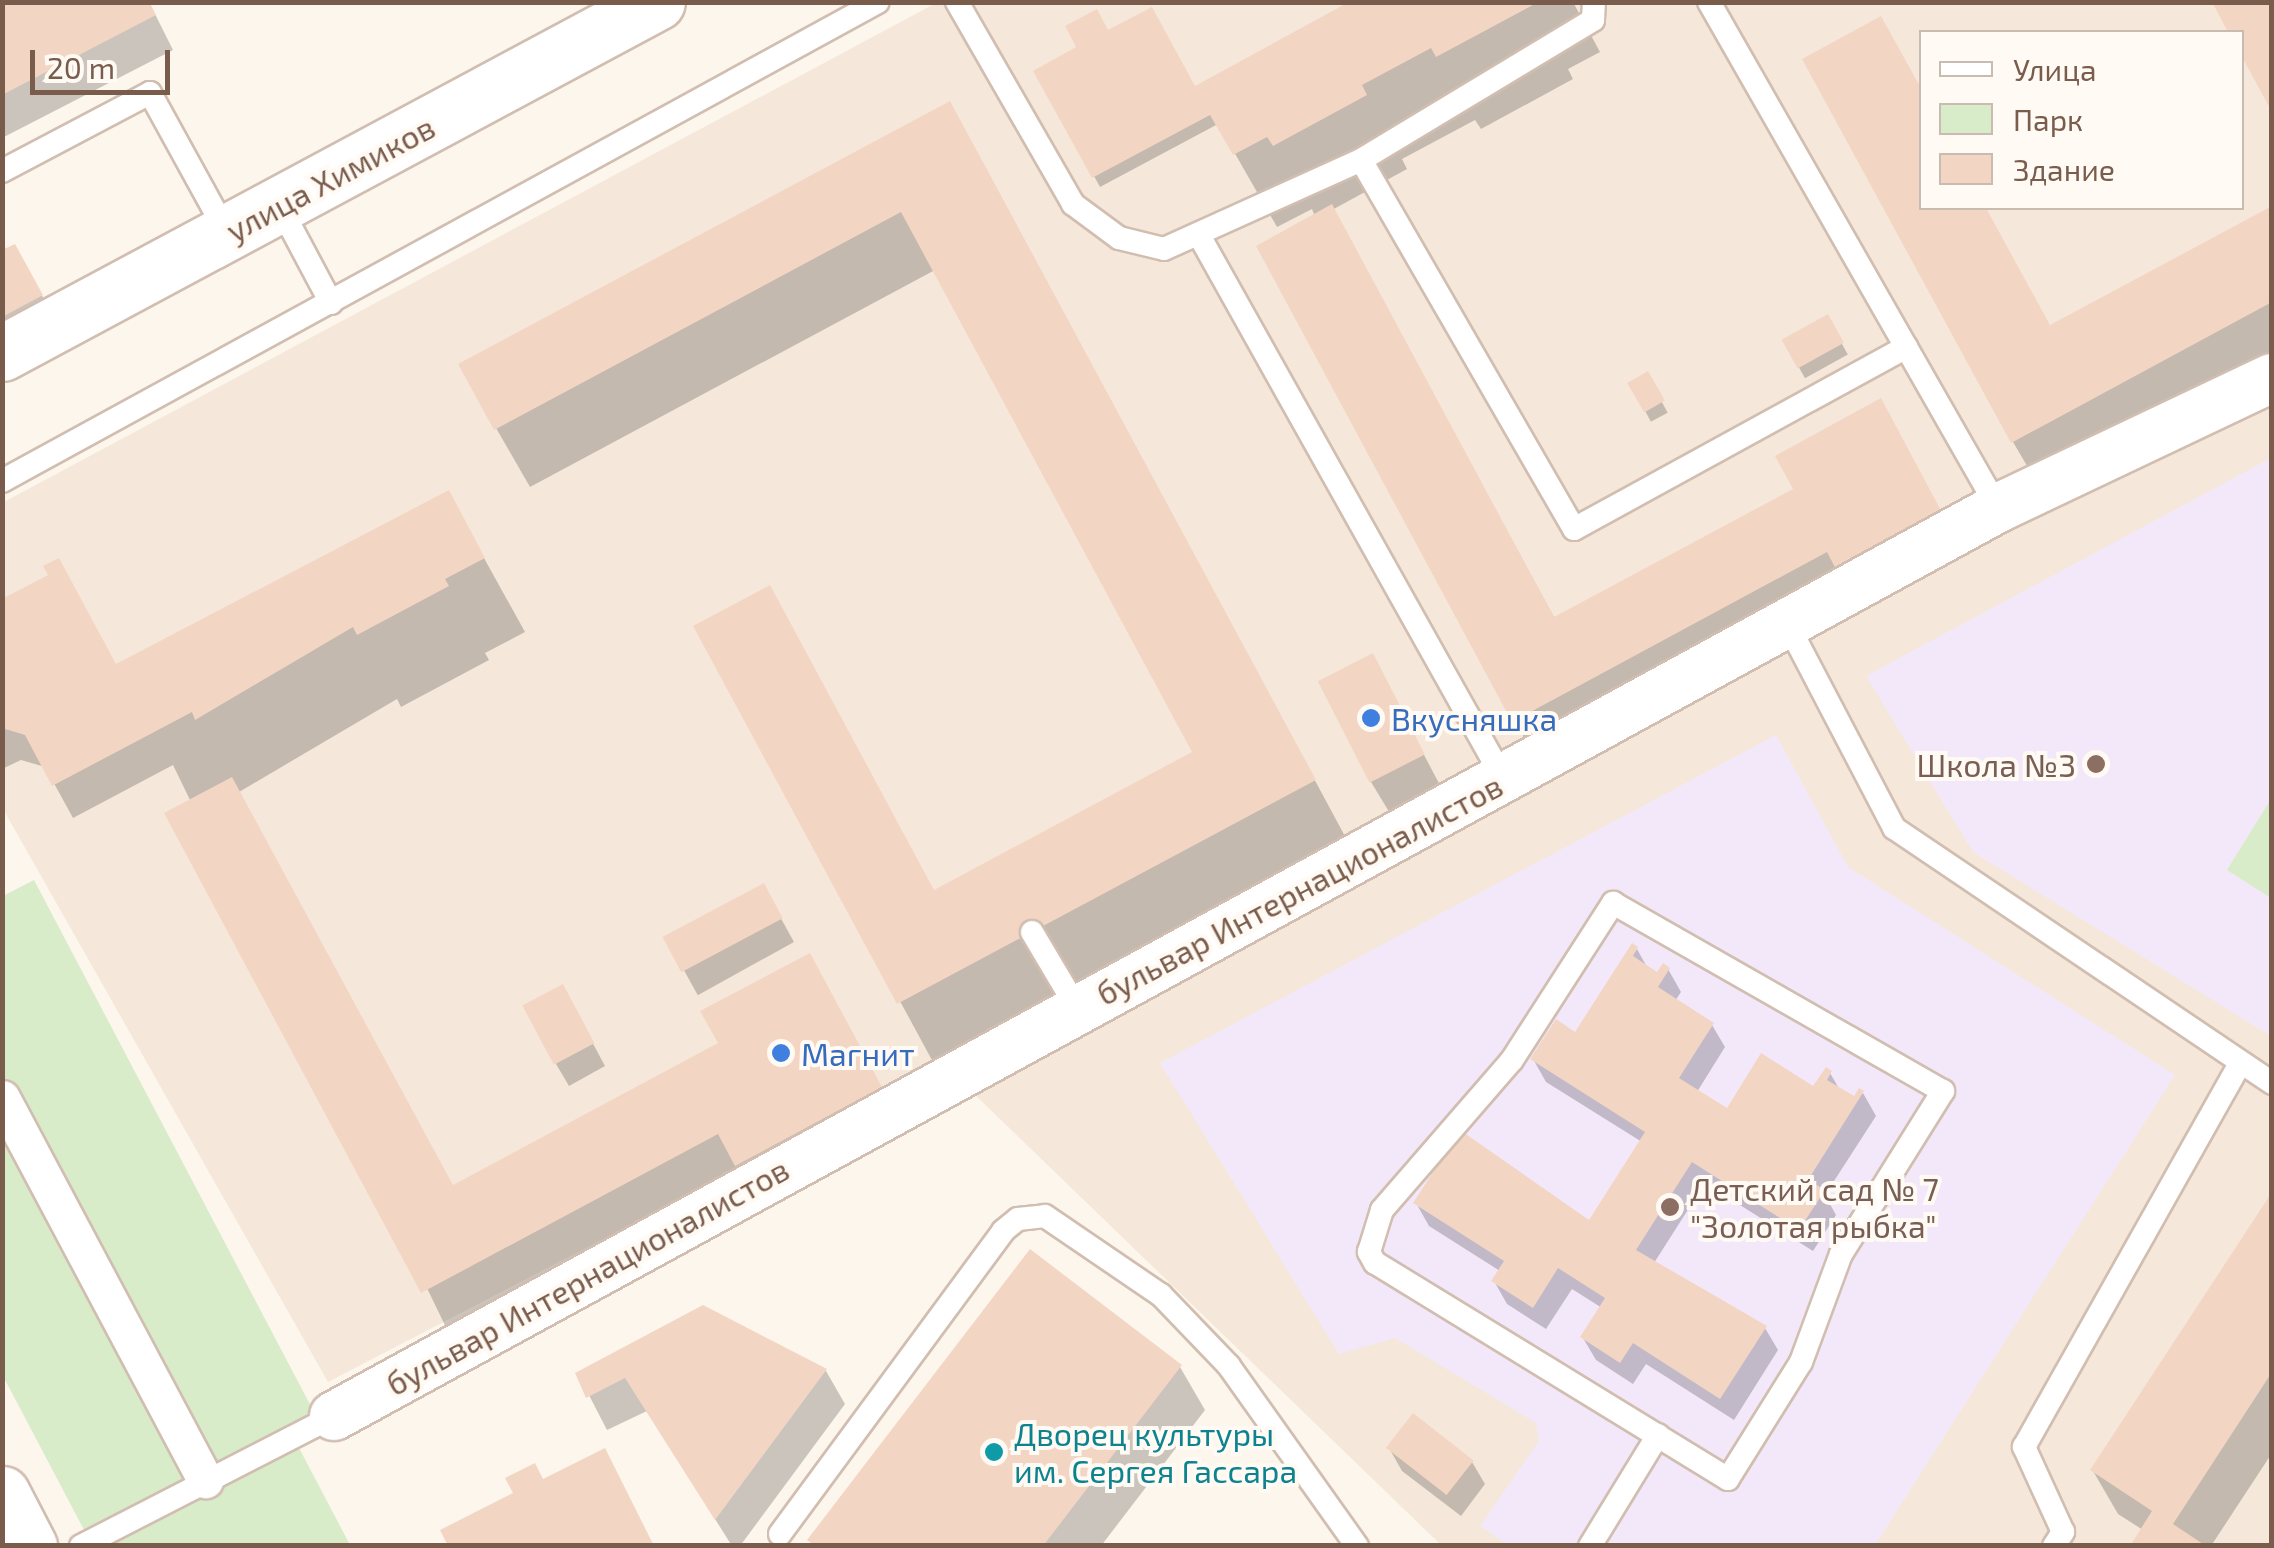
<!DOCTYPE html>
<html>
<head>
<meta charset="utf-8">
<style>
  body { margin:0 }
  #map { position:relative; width:2274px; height:1548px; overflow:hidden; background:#fdf6ec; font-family:"Exo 2",sans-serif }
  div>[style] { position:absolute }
  .residential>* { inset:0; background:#f5e8da }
  .education>* { inset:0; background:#f3e8fa }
  .green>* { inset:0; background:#d8ecc9 }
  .shadow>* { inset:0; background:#0003; transform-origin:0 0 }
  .building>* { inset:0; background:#f3d5c3; transform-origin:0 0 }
  .roads { filter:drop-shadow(2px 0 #d1beb0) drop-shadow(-2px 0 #d1beb0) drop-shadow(0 2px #d1beb0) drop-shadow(0 -2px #d1beb0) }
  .service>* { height:22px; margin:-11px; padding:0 11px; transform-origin:11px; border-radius:11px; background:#fff }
  .pedestrian>* { height:35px; margin:-17.5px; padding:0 17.5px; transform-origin:17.5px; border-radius:17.5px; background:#fff }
  .minor>* { height:48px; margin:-24px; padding:0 24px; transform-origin:24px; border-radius:24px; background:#fff }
  .tertiary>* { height:55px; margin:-27.5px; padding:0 27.5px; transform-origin:27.5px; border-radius:27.5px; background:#fff }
  .secondary>* { height:55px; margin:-27.5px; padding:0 27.5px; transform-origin:27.5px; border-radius:27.5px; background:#fff }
  .dots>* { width:28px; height:28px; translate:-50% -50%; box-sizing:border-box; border:5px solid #fffaf3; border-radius:50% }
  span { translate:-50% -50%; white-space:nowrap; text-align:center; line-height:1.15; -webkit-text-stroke:8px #fffaf3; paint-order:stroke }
  .street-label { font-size:32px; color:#7a5c4d }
  .shop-label { font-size:32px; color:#366cbe }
  .left { translate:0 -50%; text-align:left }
  .education-label { font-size:32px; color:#785e54 }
  .right { translate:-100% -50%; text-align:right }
  .culture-label { font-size:32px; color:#0d838f }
  .frame { position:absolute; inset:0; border:5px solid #7a5c4d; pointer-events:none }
  .legend { position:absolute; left:1919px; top:30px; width:325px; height:180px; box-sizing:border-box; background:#fffaf3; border:2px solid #cabbb1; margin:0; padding:12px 18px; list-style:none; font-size:30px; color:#7a5c4d }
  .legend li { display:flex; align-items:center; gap:20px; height:50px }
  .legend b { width:50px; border:2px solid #cabbb1 }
  .scale { position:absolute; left:30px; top:50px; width:140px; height:45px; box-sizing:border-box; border:5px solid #7a5c4d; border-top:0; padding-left:12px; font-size:30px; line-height:35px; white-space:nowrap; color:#7a5c4d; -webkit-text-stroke:8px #fffaf3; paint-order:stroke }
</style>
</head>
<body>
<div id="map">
  <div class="residential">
    <div style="clip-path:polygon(evenodd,936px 3px,2271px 3px,2271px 1545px,1441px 1545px,942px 1063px,328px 1382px,3px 809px,2px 503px,936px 3px,1922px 32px,2242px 32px,2242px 208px,1922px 208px,1922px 32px)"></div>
  </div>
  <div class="education">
    <div style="clip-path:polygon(2271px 458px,2271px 1036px,1973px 852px,1866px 676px)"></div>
    <div style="clip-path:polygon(1776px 735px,1848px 867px,2175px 1075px,1875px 1545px,1510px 1546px,1480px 1526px,1539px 1441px,1536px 1423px,1395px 1338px,1339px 1354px,1160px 1063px)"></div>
  </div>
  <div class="green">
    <div style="clip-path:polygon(2271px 799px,2271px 898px,2227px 870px)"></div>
    <div style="clip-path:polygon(34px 880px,314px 1412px,288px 1427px,350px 1545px,92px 1545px,3px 1376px,3px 896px)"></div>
  </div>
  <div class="shadow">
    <div style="clip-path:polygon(2px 2px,149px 2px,173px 50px,2px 138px)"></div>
    <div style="clip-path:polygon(1354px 2px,1573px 2px,1600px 52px,1568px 69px,1573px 79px,1481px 129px,1475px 120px,1402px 159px,1407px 169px,1332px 210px,1555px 619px,1802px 500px,1859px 612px,1548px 779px,1514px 720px,1312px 209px,1277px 227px,1218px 124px,1100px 187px,1037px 72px,1107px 33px,1194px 89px)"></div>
    <div style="clip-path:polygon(983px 163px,1347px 840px,933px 1062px,697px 627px,935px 892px,1195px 753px,935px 270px,530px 487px,496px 428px)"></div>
    <div style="clip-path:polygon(1922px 208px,1985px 208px,2050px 328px,2272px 208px,2272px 379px,2047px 500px,2013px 442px)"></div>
    <div style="clip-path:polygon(2px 253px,34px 280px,60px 330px,2px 360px)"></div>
    <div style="left:1827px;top:317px;width:43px;height:49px;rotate:61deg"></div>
    <div style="left:1647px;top:374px;width:44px;height:19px;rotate:62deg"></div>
    <div style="clip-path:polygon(448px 493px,525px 632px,485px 653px,489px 660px,401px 707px,397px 699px,239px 792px,453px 1188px,828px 989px,899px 1122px,457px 1350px,173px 765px,73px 818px,45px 767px,21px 760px,2px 769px,2px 602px,116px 667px)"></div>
    <div style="clip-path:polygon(1372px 656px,1442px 789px,1391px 815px,1371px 782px)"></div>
    <div style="left:763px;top:886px;width:64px;height:110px;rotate:61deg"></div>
    <div style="clip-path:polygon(1637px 949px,1648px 969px,1658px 976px,1668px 969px,1681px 992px,1675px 1001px,1712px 1025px,1725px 1047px,1697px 1092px,1727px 1111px,1814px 1089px,1830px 1073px,1841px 1092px,1854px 1100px,1863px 1093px,1876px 1116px,1825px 1195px,1836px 1215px,1813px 1251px,1705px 1183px,1654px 1263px,1765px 1328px,1778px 1350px,1734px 1420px,1646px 1364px,1633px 1384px,1596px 1360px,1583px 1338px,1602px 1308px,1572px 1289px,1546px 1329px,1507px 1304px,1494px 1281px,1500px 1271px,1429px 1226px,1416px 1203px,1590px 1224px,1642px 1142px,1546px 1082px,1533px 1059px,1576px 1035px)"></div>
    <div style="clip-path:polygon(575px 1010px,605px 1066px,569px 1086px,556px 1064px)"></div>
    <div style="clip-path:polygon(2272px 1196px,2272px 1453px,2211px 1546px,2133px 1546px,2143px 1530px,2118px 1514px,2093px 1471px)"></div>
    <div style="clip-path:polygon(1180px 1367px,1205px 1410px,1101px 1546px,813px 1546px,810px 1540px)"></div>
    <div style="clip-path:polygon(826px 1371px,845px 1404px,740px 1546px,732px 1546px,647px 1411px,607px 1430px,578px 1374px)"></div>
    <div style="clip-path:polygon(1389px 1448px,1472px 1462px,1485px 1484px,1461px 1516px,1402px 1471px)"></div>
  </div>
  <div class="building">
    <div style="clip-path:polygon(2px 2px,149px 2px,156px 15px,2px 95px)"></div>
    <div style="clip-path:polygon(1349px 2px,1533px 5px,1436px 57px,1431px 48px,1362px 85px,1367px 95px,1273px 146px,1267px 137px,1233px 155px,1210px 115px,1092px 178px,1033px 71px,1076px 47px,1065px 26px,1097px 9px,1108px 30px,1152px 7px,1195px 86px)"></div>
    <div style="clip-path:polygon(2212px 2px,2272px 2px,2272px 112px,2242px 57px,2242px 32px,2228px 32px)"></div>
    <div style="clip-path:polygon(1881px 16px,1922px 90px,1922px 208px,1986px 208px,2050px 325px,2272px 206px,2272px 302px,2011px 443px,1802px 59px)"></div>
    <div style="clip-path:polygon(950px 101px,1316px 780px,897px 1004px,693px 626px,770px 585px,934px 890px,1192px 752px,901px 212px,494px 430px,458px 364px)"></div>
    <div style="clip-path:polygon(1332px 204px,1554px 617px,1793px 489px,1775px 456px,1881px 398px,1945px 518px,1839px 575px,1827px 552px,1512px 722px,1256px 246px)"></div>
    <div style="clip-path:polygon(15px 244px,43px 295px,2px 317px,2px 250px)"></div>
    <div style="left:1828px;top:314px;width:33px;height:53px;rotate:61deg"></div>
    <div style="left:1648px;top:371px;width:34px;height:24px;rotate:60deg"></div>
    <div style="clip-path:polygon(449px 490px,485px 558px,445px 579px,449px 586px,357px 635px,353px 627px,195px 720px,192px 712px,52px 786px,25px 735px,2px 728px,2px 599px,48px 575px,43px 566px,59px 558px,116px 664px)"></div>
    <div style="left:1373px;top:653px;width:114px;height:62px;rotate:63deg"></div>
    <div style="clip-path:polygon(232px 777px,453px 1185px,718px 1043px,700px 1011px,810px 953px,882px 1087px,735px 1166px,718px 1134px,421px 1293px,164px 813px)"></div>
    <div style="left:764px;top:883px;width:40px;height:115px;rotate:62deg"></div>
    <div style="clip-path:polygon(1632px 943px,1638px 947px,1633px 956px,1657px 972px,1663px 963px,1670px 968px,1658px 987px,1714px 1023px,1679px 1078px,1727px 1108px,1761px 1053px,1813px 1086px,1826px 1067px,1832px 1071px,1827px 1080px,1854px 1096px,1859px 1088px,1864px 1091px,1808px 1180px,1825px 1190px,1799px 1230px,1692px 1162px,1636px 1250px,1767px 1326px,1720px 1399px,1633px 1343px,1620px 1363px,1580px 1337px,1605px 1298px,1558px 1268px,1533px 1308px,1491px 1281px,1504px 1261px,1413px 1203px,1460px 1130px,1589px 1220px,1645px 1132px,1530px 1059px,1556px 1019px,1575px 1032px)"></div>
    <div style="left:563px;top:984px;width:67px;height:46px;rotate:62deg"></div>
    <div style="clip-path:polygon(2272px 1192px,2272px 1372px,2173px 1524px,2206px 1546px,2130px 1546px,2152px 1511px,2090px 1470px)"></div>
    <div style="clip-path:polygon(1030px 1249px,1182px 1365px,1043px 1546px,815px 1546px,807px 1540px)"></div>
    <div style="clip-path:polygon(703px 1305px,827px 1369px,715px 1520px,625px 1378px,586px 1398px,575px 1373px)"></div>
    <div style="left:1413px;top:1413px;width:77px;height:44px;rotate:38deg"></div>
    <div style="clip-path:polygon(605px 1448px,654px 1546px,448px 1546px,440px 1530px,513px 1493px,505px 1478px,535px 1463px,543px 1479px)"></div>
  </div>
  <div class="roads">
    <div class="service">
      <div style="left:957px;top:2px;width:233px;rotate:60.1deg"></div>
      <div style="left:1073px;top:204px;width:57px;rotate:36.5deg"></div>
      <div style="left:1119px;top:238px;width:46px;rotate:13.7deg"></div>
      <div style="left:1164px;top:249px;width:216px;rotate:-24.3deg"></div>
      <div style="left:1361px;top:160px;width:426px;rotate:60deg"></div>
      <div style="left:1574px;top:529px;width:379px;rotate:-28.7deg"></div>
      <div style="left:1709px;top:2px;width:583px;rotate:60.27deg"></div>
      <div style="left:1361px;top:160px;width:271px;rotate:-31.1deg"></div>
      <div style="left:1593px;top:20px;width:18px;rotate:-87deg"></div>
      <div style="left:2px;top:171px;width:167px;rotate:-27.8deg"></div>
      <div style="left:150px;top:93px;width:160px;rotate:61.2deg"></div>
      <div style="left:279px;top:205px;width:111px;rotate:62deg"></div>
      <div style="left:1200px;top:237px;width:620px;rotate:60.75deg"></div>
      <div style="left:2px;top:481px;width:998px;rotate:-28.67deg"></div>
      <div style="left:1788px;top:625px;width:229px;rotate:62.4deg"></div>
      <div style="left:1894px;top:828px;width:456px;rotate:34deg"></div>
      <div style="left:1613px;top:903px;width:380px;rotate:29.7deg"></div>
      <div style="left:1943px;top:1091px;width:192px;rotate:122deg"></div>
      <div style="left:1841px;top:1254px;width:115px;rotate:110.3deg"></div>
      <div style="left:1801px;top:1362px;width:138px;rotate:122deg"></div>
      <div style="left:1728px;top:1479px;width:414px;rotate:-148.5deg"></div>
      <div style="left:1375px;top:1263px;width:13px;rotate:-119deg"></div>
      <div style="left:1369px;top:1252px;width:44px;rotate:-72.8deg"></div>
      <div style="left:1382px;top:1210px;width:198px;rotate:-49.1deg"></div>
      <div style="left:1512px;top:1060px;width:187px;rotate:-57.2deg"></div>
      <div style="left:1032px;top:932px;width:88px;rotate:59.4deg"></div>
      <div style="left:780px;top:1534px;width:376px;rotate:-53.6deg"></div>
      <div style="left:1003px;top:1231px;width:19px;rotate:-39deg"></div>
      <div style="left:1018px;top:1219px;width:27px;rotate:-6deg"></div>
      <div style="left:1045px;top:1216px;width:140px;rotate:34.3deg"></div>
      <div style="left:1161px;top:1295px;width:98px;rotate:46.2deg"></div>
      <div style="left:1229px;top:1366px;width:221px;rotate:54.6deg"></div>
      <div style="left:81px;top:1546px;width:284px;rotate:-27.2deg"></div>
      <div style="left:1590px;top:1546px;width:130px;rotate:-58.5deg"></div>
      <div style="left:2054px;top:1546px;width:17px;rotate:-57deg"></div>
      <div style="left:2063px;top:1532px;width:94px;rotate:-114.6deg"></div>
      <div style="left:2024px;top:1447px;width:441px;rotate:-60.6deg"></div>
    </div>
    <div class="pedestrian">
      <div style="left:2px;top:1098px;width:433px;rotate:62deg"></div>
    </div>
    <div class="minor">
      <div style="left:334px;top:1416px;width:1896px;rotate:-28.62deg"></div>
      <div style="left:1998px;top:508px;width:303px;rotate:-25.4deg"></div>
    </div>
    <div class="tertiary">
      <div style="left:2px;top:1494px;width:59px;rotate:62.6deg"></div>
    </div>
    <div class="secondary">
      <div style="left:2px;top:353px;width:743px;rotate:-28.19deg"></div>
    </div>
  </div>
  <div class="dots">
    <div style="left:1371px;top:718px;background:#3f7fe0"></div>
    <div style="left:2096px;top:764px;background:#8d6e63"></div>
    <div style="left:781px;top:1053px;background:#3f7fe0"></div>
    <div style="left:1670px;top:1207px;background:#8d6e63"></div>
    <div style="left:994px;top:1452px;background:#0f9aa8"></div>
  </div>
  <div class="street-label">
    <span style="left:330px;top:178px;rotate:-28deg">улица Химиков</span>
    <span style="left:1299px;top:889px;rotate:-28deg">бульвар Интернационалистов</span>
    <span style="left:587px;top:1276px;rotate:-29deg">бульвар Интернационалистов</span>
  </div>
  <div class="shop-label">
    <span class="left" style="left:1391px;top:718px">Вкусняшка</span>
    <span class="left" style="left:801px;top:1053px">Магнит</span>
  </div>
  <div class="education-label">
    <span class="right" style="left:2076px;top:764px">Школа №3</span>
    <span class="left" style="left:1690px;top:1207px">Детский сад № 7<br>"Золотая рыбка"</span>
  </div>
  <div class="culture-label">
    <span class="left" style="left:1014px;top:1452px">Дворец культуры<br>им. Сергея Гассара</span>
  </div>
  <div class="frame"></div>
  <ul class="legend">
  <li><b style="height:12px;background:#fff"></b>Улица</li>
  <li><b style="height:28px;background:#d8ecc9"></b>Парк</li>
  <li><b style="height:28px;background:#f3d5c3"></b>Здание</li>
  </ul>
  <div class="scale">20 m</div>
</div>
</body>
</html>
